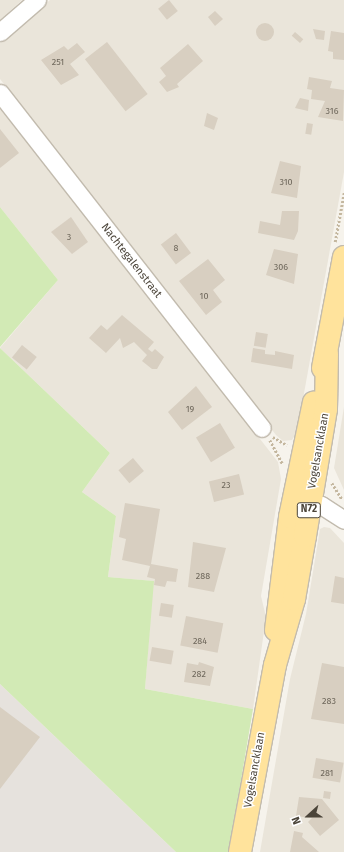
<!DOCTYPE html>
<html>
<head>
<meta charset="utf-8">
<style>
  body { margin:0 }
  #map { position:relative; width:344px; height:852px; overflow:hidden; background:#f6f3ec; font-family:"Fira Sans",sans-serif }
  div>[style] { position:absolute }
  .residential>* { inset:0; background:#eae5da }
  .industrial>* { inset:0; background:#e6e2dd }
  .green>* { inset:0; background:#d2eab5 }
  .building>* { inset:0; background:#d8cfc1; transform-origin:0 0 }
  .round { border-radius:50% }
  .path>* { height:2.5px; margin-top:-1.25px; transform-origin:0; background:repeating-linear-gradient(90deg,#c4b79f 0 2px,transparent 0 4px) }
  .roads { filter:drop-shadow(1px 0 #c2bbae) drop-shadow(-1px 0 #c2bbae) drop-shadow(0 1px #c2bbae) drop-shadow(0 -1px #c2bbae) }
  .minor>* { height:17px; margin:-8.5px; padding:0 8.5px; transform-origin:8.5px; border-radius:8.5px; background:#fff }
  .primary>* { height:22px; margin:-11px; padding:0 11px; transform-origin:11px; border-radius:11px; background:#ffe39c }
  span { translate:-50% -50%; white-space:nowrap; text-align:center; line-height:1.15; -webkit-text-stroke:3px #fff; paint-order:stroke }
  .number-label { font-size:9px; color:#6e675b }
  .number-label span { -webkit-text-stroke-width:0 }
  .shield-label span { padding:1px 3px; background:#fff; border:1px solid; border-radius:3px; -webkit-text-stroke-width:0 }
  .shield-label { font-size:10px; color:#4b4439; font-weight:700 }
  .street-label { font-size:11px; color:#4b4439 }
  .north { position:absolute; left:288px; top:796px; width:40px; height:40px; -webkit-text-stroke:3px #fff; paint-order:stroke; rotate:249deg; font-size:11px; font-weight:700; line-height:16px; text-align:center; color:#4b4439 }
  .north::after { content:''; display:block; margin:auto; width:14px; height:18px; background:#4b4439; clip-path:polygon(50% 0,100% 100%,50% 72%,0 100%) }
</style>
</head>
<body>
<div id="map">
  <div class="residential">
    <div style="clip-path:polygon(0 0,22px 0,0 20px)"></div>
    <div style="clip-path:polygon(50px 0,344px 0,344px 172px,297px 432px,292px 440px,283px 441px,276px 435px,0 79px,0 43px)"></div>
    <div style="clip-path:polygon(0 106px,278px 462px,281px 479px,261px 596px,266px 617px,253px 709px,145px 689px,153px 581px,108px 577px,116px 516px,82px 492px,110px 453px,0 348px,58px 280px,0 207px)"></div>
    <div style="clip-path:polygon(344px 407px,344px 490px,334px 468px)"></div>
    <div style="clip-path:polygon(324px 527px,330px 528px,344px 543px,344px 852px,260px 852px,290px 679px,306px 614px,320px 529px)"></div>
  </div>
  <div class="industrial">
    <div style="clip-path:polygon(0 684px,176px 852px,0 852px)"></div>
  </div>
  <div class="green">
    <div style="clip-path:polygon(0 207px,58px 280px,0 347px)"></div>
    <div style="clip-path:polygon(0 348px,110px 453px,82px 492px,116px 516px,108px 577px,154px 581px,145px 689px,253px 709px,229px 852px,176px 852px,0 684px)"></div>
  </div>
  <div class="building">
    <div style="left:169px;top:0;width:14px;height:14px;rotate:51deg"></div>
    <div style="clip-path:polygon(215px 11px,223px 19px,215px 26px,208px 17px)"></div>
    <div class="round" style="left:256px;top:23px;width:18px;height:18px"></div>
    <div style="clip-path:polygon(313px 29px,325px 31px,324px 40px,316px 39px)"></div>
    <div style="clip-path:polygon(331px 31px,344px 33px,344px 60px,333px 59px,333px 52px,328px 51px)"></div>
    <div style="left:295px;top:32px;width:11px;height:5px;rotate:41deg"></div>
    <div style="left:107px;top:42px;width:66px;height:28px;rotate:52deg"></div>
    <div style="clip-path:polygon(77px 43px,85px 52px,70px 64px,79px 75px,61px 85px,41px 60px,64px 46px,68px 50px)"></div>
    <div style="clip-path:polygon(188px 44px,203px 61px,177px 84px,179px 87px,167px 92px,159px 82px,166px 76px,160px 68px)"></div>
    <div style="clip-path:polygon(309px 77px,332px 81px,330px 88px,344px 90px,343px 121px,318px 117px,325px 101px,311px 99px,312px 90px,307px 89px)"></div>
    <div style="clip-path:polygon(300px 98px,309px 100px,308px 111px,295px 108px)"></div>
    <div style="clip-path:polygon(207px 113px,218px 118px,214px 130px,204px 126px)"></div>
    <div style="left:307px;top:123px;width:6px;height:11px;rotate:9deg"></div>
    <div style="clip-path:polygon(0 129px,19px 153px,0 168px)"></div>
    <div style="clip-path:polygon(280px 161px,301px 166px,297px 198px,271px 193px)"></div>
    <div style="clip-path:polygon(282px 211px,299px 211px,298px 231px,294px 240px,258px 233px,260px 221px,280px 225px)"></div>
    <div style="clip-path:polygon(71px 217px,88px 242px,72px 254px,51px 232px)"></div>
    <div style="left:176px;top:233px;width:25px;height:19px;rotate:53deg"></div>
    <div style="clip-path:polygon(274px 249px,298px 254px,294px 284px,266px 275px)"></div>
    <div style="clip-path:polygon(208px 259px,225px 280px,213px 290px,222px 302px,206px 315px,179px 281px)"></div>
    <div style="clip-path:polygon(122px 315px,154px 342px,148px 349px,152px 352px,155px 349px,164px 357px,157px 369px,152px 369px,142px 361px,147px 355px,134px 342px,123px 348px,120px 338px,106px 353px,89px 338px,101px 325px,107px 330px)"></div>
    <div style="left:256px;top:332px;width:12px;height:14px;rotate:9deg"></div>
    <div style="left:22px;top:345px;width:19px;height:16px;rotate:39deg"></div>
    <div style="clip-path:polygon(253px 348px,265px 350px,265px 354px,275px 355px,275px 351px,294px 355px,292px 369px,251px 362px)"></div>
    <div style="clip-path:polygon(196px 386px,212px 407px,182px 430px,168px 412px)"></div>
    <div style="left:220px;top:423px;width:29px;height:28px;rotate:59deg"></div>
    <div style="left:133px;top:458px;width:17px;height:19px;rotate:50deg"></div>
    <div style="left:239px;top:474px;width:21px;height:31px;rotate:76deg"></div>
    <div style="clip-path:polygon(125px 503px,160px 509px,151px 564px,178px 569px,176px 582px,167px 581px,165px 587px,154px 585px,155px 579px,147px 577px,150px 566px,122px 560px,126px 539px,119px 537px)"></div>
    <div style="clip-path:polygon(193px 542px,226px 548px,214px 592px,188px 587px)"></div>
    <div style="clip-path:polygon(335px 576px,344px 578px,344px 604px,331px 602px)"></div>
    <div style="left:161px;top:603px;width:13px;height:13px;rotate:9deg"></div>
    <div style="left:186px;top:616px;width:38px;height:30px;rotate:11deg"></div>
    <div style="left:152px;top:647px;width:22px;height:14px;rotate:10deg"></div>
    <div style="clip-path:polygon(199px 662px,214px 667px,210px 686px,184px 682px,187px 663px,198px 665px)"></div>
    <div style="clip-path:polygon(322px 663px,344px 667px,344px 724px,311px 719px)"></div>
    <div style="clip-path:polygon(0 707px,40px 737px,0 789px)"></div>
    <div style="left:316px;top:758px;width:28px;height:20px;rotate:10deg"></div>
    <div style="left:324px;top:791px;width:7px;height:7px;rotate:8deg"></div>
    <div style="clip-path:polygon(299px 797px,322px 799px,339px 820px,320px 836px,308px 822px,312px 818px,296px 816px)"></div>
    <div style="clip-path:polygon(294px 831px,303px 833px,302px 837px,319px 852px,290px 852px)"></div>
  </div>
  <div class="path">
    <div style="left:335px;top:242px;width:50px;rotate:-79.6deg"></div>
    <div style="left:273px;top:437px;width:16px;rotate:30deg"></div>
    <div style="left:270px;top:440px;width:27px;rotate:62deg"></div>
    <div style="left:332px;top:483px;width:19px;rotate:58deg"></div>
  </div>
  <div class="roads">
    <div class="minor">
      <div style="left:0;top:32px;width:49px;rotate:-40.9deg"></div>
      <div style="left:0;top:93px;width:425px;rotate:52deg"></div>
      <div style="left:298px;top:499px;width:24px;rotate:15deg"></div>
      <div style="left:321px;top:505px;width:27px;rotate:33deg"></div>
    </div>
    <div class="primary">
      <div style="left:323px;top:368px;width:113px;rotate:-79.3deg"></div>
      <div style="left:276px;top:630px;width:114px;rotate:-82.9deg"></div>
      <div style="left:290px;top:517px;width:117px;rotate:-78.2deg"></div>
      <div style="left:240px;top:852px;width:190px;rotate:-79.4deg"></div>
      <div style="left:275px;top:665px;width:69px;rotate:-73.9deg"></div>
      <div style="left:294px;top:599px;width:64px;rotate:-80.1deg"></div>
      <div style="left:305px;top:536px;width:129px;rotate:-80.6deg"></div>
      <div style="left:326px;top:409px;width:55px;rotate:-89deg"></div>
    </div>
  </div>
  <div class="number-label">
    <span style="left:58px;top:62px">251</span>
    <span style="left:332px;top:111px">316</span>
    <span style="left:286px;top:182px">310</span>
    <span style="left:69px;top:237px">3</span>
    <span style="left:176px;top:248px">8</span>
    <span style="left:281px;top:267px">306</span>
    <span style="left:204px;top:296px">10</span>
    <span style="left:190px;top:409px">19</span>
    <span style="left:226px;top:485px">23</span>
    <span style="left:203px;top:576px">288</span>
    <span style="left:200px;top:641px">284</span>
    <span style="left:199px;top:674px">282</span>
    <span style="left:329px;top:701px">283</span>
    <span style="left:327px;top:773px">281</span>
  </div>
  <div class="shield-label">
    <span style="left:309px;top:510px">N72</span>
  </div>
  <div class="street-label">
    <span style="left:131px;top:261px;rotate:52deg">Nachtegalenstraat</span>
    <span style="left:319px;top:451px;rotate:-80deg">Vogelsancklaan</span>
    <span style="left:255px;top:770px;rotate:-80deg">Vogelsancklaan</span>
  </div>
  <div class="north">N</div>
</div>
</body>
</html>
